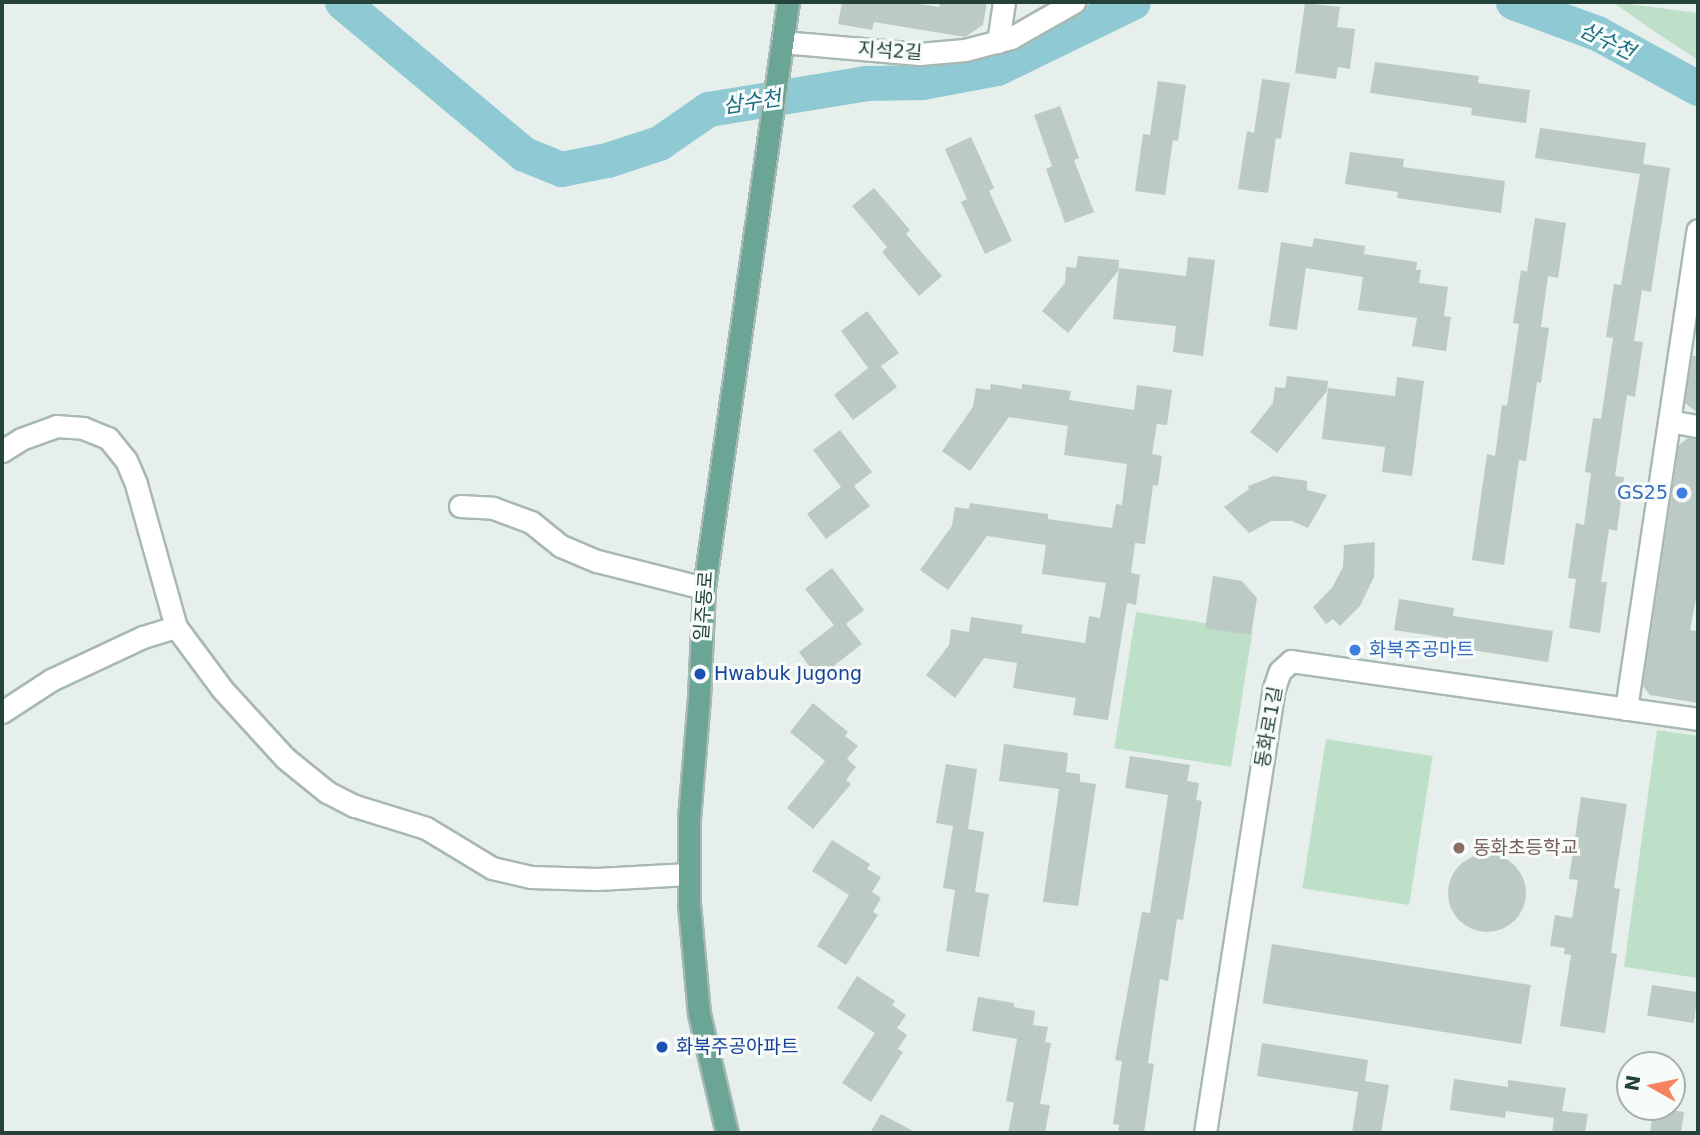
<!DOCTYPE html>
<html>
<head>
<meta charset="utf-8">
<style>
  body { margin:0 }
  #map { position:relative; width:1700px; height:1135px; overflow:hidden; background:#e6efeb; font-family:"DejaVu Sans","Noto Sans KR",sans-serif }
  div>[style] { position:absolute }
  .green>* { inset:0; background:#bfe0c8; transform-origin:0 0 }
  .river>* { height:35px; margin:-17.5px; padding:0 17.5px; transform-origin:17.5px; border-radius:17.5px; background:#8ec9d4 }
  .building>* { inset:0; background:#bbcac4; transform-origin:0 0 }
  .round { border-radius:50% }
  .roads { filter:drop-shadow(2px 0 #a8b8b2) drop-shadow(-2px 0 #a8b8b2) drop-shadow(0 2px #a8b8b2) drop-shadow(0 -2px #a8b8b2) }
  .minor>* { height:21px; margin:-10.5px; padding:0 10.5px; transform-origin:10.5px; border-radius:10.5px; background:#fff }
  .major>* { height:21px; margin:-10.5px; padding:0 10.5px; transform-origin:10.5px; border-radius:10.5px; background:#6aa596 }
  .dots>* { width:19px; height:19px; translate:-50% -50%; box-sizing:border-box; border:4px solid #f7fbf9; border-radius:50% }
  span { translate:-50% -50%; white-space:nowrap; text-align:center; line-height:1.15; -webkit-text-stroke:6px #f7fbf9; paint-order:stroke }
  .street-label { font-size:19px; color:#24423a }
  .shop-label { font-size:19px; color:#366cbe }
  .right { translate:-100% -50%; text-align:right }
  .left { translate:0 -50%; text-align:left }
  .transit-label { font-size:19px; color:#164399 }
  .education-label { font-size:19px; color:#785e54 }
  .water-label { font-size:21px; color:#1c6f80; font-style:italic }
  .frame { position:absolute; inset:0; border:4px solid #24423a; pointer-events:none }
  .north { position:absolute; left:1616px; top:1051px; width:70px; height:70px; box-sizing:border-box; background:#f7fbf9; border:2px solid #a3b1ad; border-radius:50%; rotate:279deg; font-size:19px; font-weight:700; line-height:28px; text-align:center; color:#24423a }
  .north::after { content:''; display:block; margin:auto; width:24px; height:32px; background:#f4845f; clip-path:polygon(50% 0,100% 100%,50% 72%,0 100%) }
</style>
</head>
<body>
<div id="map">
  <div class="green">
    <div style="clip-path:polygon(1613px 2px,1698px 13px,1698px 60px,1655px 32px)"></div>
    <div style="left:1136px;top:612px;width:118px;height:138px;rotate:9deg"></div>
    <div style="clip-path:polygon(1657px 730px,1698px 736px,1698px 978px,1624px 967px)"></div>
    <div style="left:1326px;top:739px;width:108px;height:151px;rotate:9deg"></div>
  </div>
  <div class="river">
    <div style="left:342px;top:2px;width:237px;rotate:39.9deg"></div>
    <div style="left:524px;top:154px;width:40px;rotate:22deg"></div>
    <div style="left:561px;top:169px;width:47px;rotate:-11.1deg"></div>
    <div style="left:607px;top:160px;width:55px;rotate:-18.1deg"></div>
    <div style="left:659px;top:143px;width:60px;rotate:-34.8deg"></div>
    <div style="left:708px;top:109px;width:160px;rotate:-9.3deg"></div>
    <div style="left:866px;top:83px;width:56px;rotate:-1deg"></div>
    <div style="left:922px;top:82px;width:76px;rotate:-10.6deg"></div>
    <div style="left:997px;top:68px;width:151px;rotate:-25.9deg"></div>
    <div style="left:1513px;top:2px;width:90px;rotate:20.3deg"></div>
    <div style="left:1597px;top:33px;width:115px;rotate:28.6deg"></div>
  </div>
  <div class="building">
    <div style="clip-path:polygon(842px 2px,906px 2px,939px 7px,940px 2px,987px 2px,983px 25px,965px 37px,874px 22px,872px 30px,838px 24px)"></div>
    <div style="clip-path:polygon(1305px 3px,1340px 7px,1337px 27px,1355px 29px,1350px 69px,1338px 67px,1336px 79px,1295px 73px)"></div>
    <div style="clip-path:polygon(1375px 62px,1479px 76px,1478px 83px,1530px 90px,1526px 123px,1471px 115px,1472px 108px,1370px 93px)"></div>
    <div style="clip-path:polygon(1262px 79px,1290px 83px,1281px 139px,1276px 138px,1268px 193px,1238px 189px,1247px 131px,1254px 133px)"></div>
    <div style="clip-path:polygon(1158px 81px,1186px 85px,1178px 141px,1173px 140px,1165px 195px,1135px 191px,1143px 134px,1150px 135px)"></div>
    <div style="clip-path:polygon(1060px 106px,1079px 158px,1074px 160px,1094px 212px,1065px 223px,1046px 169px,1052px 166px,1034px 115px)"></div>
    <div style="clip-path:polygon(1540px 128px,1646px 143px,1643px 164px,1670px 168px,1651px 292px,1642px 290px,1634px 341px,1643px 342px,1635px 397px,1627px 395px,1615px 476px,1624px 477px,1617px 531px,1609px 529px,1601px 582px,1607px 582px,1600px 633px,1569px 628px,1576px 579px,1568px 578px,1576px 523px,1584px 525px,1591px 473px,1585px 472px,1593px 418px,1601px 419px,1613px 338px,1606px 337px,1614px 284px,1621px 285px,1640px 174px,1535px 158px)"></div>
    <div style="clip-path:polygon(971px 137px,994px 188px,989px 191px,1012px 241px,985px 254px,961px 202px,967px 199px,945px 149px)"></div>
    <div style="clip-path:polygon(1350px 152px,1404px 159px,1403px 167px,1505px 181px,1501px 213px,1397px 198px,1398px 192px,1345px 184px)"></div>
    <div style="clip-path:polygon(874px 188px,910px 230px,906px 234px,942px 276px,919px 296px,882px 252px,887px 247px,852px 206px)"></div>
    <div style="clip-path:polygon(1535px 218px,1566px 223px,1558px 278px,1548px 276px,1541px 327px,1549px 328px,1541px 383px,1537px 382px,1526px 461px,1519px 460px,1504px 565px,1472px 560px,1487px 454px,1495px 456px,1502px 405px,1507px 406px,1519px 324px,1513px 323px,1521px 270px,1527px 272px)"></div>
    <div style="clip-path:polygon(1314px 238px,1365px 246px,1364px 254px,1417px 262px,1416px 270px,1421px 270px,1419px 283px,1448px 287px,1444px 316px,1451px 317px,1446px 351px,1412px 346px,1417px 318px,1358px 310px,1363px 277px,1306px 268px,1297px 330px,1269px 326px,1281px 242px,1312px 247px)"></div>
    <div style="clip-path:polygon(1078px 256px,1119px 260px,1118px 271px,1068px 333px,1042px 311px,1065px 283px,1066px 267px,1076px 268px)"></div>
    <div style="clip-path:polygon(1188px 257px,1215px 260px,1203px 356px,1173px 352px,1176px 326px,1113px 319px,1119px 268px,1186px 276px)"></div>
    <div style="clip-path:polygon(867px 311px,899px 353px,881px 366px,897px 387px,853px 420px,834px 395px,868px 368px,841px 331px)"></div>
    <div style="clip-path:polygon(1692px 356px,1698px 356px,1698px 413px,1685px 403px)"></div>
    <div style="clip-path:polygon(1287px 376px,1328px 381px,1327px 391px,1277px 453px,1250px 432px,1273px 403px,1275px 387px,1285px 388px)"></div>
    <div style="clip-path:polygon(1397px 377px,1424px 381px,1412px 476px,1382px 472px,1385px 447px,1322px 439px,1328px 388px,1395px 396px)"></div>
    <div style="clip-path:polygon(991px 384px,1022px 389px,1022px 384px,1071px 391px,1069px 400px,1134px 410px,1137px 385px,1172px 390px,1167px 425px,1157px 424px,1152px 454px,1162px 456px,1158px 486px,1153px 485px,1145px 544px,1135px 543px,1131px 573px,1140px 575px,1136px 605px,1127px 603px,1108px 720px,1073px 715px,1076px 698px,1013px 688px,1017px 663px,984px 658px,955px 698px,926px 675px,949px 645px,951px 629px,969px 632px,971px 617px,1023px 625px,1021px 633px,1085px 643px,1089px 616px,1100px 618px,1106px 583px,1042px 574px,1046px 545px,987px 536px,948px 590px,920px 570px,952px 526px,955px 507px,969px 509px,970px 503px,1048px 514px,1048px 519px,1112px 528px,1116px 504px,1122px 505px,1127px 464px,1064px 455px,1068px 426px,1009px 417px,970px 471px,942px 451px,973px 407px,976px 388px,990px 390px)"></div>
    <div style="clip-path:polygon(840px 430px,872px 472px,854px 486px,870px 506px,826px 539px,807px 514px,841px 487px,813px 450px)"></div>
    <div style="clip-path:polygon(1688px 438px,1698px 439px,1698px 588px,1690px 630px,1698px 631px,1698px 703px,1650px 695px,1643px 686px,1679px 445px)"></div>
    <div style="clip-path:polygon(1274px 476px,1307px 481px,1307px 490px,1327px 495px,1308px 528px,1292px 521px,1271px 521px,1249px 533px,1224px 507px,1249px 489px,1248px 486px)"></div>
    <div style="clip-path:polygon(1375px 542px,1374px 577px,1360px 606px,1340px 626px,1333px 619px,1326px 624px,1313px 607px,1332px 588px,1343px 567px,1344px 545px)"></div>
    <div style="clip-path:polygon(832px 568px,864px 610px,846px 624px,862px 644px,818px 678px,799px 652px,834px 625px,805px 589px)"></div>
    <div style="clip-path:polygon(1213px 576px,1242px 581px,1257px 598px,1251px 635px,1205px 628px)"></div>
    <div style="clip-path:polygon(1399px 599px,1454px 608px,1453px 616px,1553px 631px,1548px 662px,1446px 646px,1447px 638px,1394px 630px)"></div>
    <div style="clip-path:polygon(813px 703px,848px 732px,845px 736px,858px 746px,847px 759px,856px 767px,846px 780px,851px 784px,813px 829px,787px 808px,825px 761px,790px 732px)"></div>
    <div style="clip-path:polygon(1004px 744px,1068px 753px,1066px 772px,1080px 774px,1080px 782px,1096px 784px,1078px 906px,1043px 902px,1059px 789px,999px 781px)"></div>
    <div style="clip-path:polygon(1130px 756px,1190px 765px,1187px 781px,1199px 783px,1196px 800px,1202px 801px,1183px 920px,1177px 919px,1168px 981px,1160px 979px,1148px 1063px,1154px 1064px,1144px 1133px,1118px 1133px,1119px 1125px,1113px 1124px,1122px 1061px,1115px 1060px,1142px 912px,1150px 913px,1168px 795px,1125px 788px)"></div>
    <div style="clip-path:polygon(946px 764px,977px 769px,968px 829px,984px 832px,975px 892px,989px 894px,979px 957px,946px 951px,955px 890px,943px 888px,953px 826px,936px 823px)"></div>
    <div style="clip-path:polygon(1581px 797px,1627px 804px,1614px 888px,1620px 889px,1611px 953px,1617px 954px,1605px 1033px,1560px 1026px,1571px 955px,1564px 954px,1565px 948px,1550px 946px,1555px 915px,1572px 918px,1578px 880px,1569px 879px)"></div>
    <div style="clip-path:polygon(832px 840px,870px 864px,867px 869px,881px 877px,872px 892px,881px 898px,873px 912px,878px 915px,846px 965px,817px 946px,849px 895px,812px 871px)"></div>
    <div class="round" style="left:1448px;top:854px;width:78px;height:78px"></div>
    <div style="left:1272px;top:944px;width:262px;height:60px;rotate:9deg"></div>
    <div style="clip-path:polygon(857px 976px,895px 1001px,892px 1005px,906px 1015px,897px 1028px,907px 1035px,898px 1049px,903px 1052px,871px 1102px,842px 1083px,875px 1033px,837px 1008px)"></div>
    <div style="left:1652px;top:985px;width:47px;height:31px;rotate:9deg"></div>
    <div style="clip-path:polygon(978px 997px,1014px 1003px,1014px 1007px,1035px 1011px,1033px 1025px,1048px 1027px,1045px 1042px,1051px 1043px,1040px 1104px,1050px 1105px,1045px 1133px,1008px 1133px,1014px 1103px,1006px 1101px,1017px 1039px,972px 1031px)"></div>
    <div style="clip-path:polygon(1262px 1043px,1368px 1060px,1365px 1081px,1389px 1085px,1381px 1133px,1352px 1133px,1358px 1092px,1257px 1076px)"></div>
    <div style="clip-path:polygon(1454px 1079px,1508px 1087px,1508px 1080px,1566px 1088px,1562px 1111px,1588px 1114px,1585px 1133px,1552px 1133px,1554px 1118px,1506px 1111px,1505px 1118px,1450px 1110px)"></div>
    <div style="clip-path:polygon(1654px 1108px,1684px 1112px,1681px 1133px,1650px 1133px)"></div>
    <div style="clip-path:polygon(881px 1114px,917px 1133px,870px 1133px)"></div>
  </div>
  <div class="roads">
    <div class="minor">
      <div style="left:782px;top:42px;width:138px;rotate:5deg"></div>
      <div style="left:919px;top:54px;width:46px;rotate:-5deg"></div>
      <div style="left:965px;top:50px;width:48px;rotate:-14.6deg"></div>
      <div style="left:1011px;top:38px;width:73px;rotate:-29.7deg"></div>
      <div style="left:998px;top:42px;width:40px;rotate:-81.5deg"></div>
      <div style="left:1669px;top:421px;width:29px;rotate:10deg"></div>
      <div style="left:2px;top:451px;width:22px;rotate:-32deg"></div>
      <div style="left:21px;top:439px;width:37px;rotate:-20deg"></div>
      <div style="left:56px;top:426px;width:27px;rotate:4deg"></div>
      <div style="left:83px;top:428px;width:27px;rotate:22deg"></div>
      <div style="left:108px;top:438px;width:28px;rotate:51deg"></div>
      <div style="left:126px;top:460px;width:26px;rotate:67deg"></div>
      <div style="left:136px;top:484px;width:148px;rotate:74.4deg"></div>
      <div style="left:176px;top:627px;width:77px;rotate:53.4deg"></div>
      <div style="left:222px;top:689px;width:93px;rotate:47.6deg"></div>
      <div style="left:285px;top:758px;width:54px;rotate:39deg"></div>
      <div style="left:327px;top:792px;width:31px;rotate:27deg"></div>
      <div style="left:355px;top:806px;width:74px;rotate:17.2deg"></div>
      <div style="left:426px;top:828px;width:77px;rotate:31.2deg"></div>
      <div style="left:492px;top:868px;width:40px;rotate:13deg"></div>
      <div style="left:531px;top:877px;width:66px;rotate:1.7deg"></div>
      <div style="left:597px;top:879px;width:92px;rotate:-3.1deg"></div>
      <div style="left:460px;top:506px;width:33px;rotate:3deg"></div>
      <div style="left:493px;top:508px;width:40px;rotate:20.2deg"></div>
      <div style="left:531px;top:522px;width:38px;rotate:39deg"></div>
      <div style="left:561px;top:546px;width:39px;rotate:23deg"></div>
      <div style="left:597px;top:561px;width:110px;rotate:14.2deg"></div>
      <div style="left:1626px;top:709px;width:484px;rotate:-81.5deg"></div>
      <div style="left:2px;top:712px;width:59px;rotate:-33.1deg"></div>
      <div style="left:51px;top:680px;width:102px;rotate:-25.1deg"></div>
      <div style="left:143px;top:637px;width:34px;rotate:-17deg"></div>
      <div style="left:1205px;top:1133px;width:450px;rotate:-81.2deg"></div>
      <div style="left:1274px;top:688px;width:18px;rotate:-71deg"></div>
      <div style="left:1280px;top:671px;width:15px;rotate:-42deg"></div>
      <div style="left:1291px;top:661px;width:411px;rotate:8.1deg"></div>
    </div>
    <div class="major">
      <div style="left:727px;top:1133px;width:122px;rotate:-103.2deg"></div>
      <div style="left:699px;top:1014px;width:109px;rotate:-95.2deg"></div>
      <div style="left:689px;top:905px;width:86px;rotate:-90deg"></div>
      <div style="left:689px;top:819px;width:121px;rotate:-85.3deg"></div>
      <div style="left:699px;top:698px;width:110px;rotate:-87.4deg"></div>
      <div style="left:704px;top:588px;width:592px;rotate:-81.84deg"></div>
    </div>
  </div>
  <div class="dots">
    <div style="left:1682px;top:493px;background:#3f7fe0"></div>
    <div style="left:1355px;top:650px;background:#3f7fe0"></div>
    <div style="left:700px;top:674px;background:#1a4fb4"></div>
    <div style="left:1459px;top:848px;background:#8d6e63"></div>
    <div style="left:662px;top:1047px;background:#1a4fb4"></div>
  </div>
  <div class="street-label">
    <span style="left:890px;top:51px;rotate:4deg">지석2길</span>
    <span style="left:704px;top:606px;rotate:-86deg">일주동로</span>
    <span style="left:1269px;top:727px;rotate:-80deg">동화로1길</span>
  </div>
  <div class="shop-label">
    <span class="right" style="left:1668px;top:493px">GS25</span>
    <span class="left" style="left:1369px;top:650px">화북주공마트</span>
  </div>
  <div class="transit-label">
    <span class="left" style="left:714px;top:674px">Hwabuk Jugong</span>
    <span class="left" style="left:676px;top:1047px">화북주공아파트</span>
  </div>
  <div class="education-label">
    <span class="left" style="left:1473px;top:848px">동화초등학교</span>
  </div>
  <div class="water-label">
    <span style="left:1607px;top:41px;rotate:26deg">삼수천</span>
    <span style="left:752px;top:102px;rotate:-8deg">삼수천</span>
  </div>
  <div class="frame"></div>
  <div class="north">N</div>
</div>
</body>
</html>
